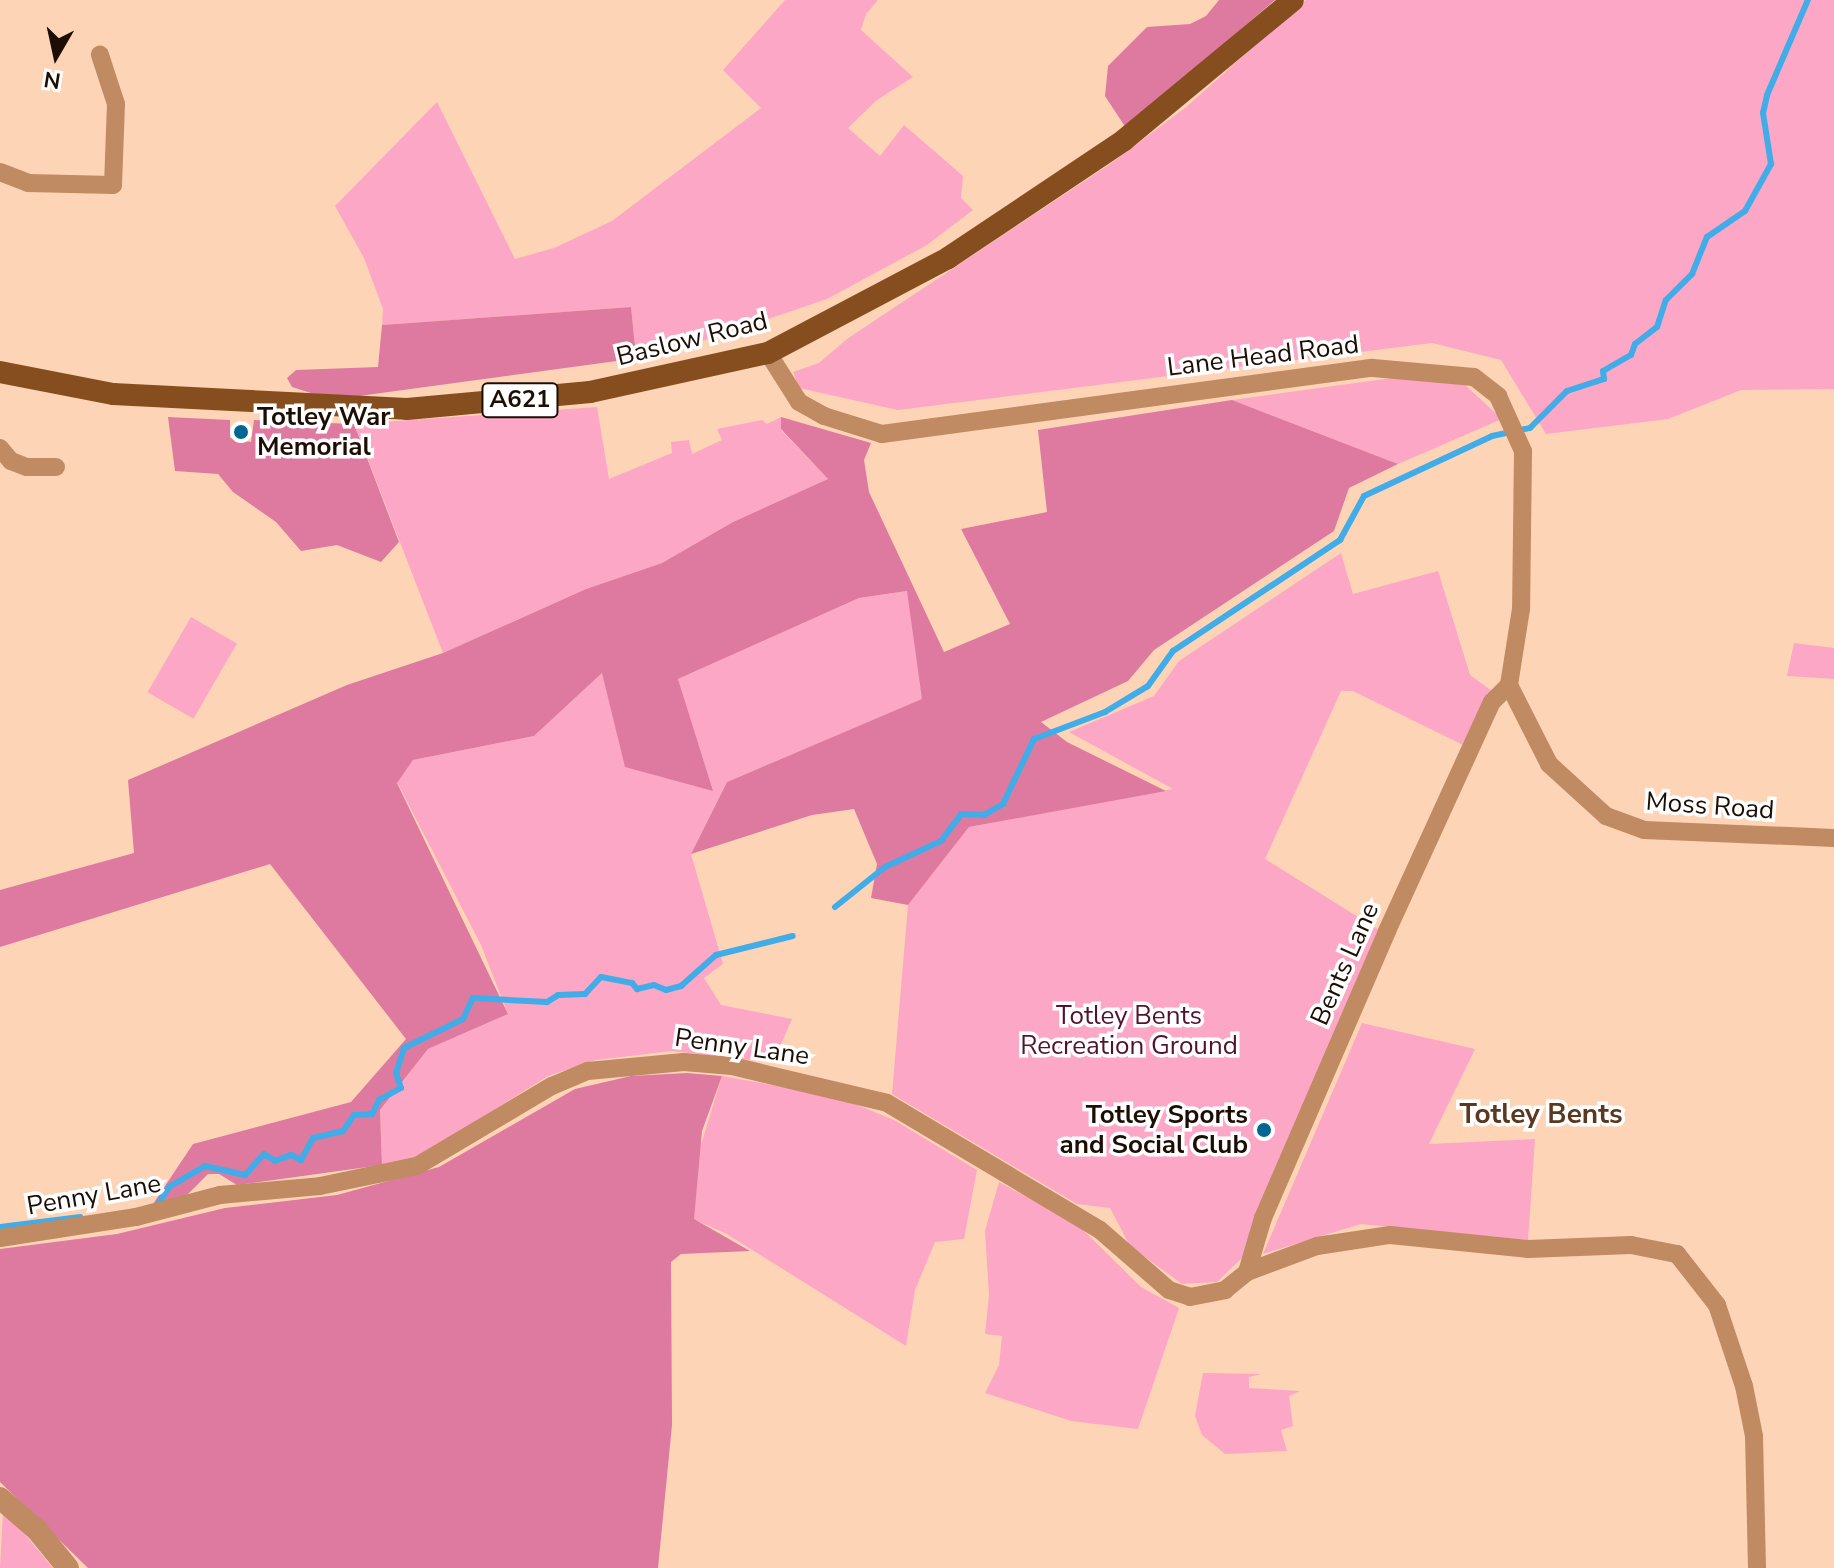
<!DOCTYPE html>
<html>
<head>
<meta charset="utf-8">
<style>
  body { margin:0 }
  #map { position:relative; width:1834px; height:1568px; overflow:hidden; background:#fed4b6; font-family:"Nunito Sans",sans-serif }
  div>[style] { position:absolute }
  .green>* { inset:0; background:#fca7c5; transform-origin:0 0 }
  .forest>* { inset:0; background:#de7a9f }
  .stream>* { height:6px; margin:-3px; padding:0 3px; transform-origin:3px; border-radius:3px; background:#40ace8 }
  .minor>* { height:18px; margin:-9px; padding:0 9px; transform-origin:9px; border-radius:9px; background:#c08a62 }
  .tertiary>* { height:22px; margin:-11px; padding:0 11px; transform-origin:11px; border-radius:11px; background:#c08a62 }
  .primary>* { height:22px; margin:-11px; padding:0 11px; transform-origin:11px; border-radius:11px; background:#864e1e }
  .dots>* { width:22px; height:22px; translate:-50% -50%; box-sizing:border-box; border:4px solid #fff; border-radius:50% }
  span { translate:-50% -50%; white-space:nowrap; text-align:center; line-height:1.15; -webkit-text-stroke:7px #fff; paint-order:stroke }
  .shield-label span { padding:2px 6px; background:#fff; border:2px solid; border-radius:6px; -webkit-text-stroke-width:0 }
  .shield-label { font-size:24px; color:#1c0e04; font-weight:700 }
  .street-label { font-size:26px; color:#1c0e04 }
  .poi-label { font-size:26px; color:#1c0e04; font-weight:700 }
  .left { translate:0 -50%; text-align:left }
  .right { translate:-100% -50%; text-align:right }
  .park-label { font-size:26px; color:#51132f }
  .neighbourhood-label { font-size:28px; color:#5a391f; font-weight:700 }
  .north { position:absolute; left:16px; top:16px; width:80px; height:80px; -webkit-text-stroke:6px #fff; paint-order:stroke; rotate:189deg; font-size:22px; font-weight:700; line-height:32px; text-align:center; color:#1c0e04 }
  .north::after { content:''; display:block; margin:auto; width:28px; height:36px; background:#1c0e04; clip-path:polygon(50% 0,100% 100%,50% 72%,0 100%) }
</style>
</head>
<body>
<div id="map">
  <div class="green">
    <div style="clip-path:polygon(785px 0,878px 0,866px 14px,861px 30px,913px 77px,877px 100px,848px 128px,880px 156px,904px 125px,963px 176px,961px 198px,973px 210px,927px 245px,827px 299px,661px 355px,635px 346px,631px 307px,382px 325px,383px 309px,364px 258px,335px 206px,437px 102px,515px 259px,554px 248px,612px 221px,761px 108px,723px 70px)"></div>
    <div style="clip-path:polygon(1306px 0,1834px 0,1834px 389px,1741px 390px,1668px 419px,1546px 434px,1501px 360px,1432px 343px,898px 410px,799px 388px,793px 372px,819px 363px,847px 339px,1110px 164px,1185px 108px)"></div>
    <div style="clip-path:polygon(1392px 378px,1464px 384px,1502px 419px,1398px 464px,1232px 400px)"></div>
    <div style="clip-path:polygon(597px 407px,609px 479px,672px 453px,671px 442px,689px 440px,692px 454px,722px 440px,717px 429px,762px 420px,767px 424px,781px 417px,781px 430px,828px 479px,733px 522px,662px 563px,586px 589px,443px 653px,354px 424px)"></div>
    <div style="clip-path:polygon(1341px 553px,1353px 594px,1438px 571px,1470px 675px,1492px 691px,1463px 745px,1353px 691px,1341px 691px,1265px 859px,1379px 930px,1242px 1258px,1217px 1282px,1182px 1284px,1130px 1246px,1110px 1208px,1077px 1204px,892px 1094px,908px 905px,969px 827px,1173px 789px,1069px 732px,1154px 696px,1179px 661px)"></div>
    <div style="clip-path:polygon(908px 591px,923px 699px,727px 782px,691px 854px,723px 964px,704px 978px,721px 1005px,792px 1019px,775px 1058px,766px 1062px,672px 1051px,596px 1060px,548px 1076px,415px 1159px,382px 1165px,380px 1110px,428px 1049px,508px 1014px,481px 945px,397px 782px,413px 760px,534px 736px,602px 673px,712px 791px,678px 679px,859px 598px)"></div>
    <div style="left:191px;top:617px;width:53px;height:87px;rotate:30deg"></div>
    <div style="clip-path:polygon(1794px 643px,1834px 648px,1834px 679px,1787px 676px)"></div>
    <div style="clip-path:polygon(1362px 1023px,1475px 1049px,1429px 1144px,1535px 1139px,1528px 1240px,1361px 1224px,1263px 1254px)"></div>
    <div style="clip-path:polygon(722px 1076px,838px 1097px,894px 1120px,977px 1170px,964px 1239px,935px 1242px,915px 1290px,906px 1346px,725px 1233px,693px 1219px,697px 1158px)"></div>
    <div style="clip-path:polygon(999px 1182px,1079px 1226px,1141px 1287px,1179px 1308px,1138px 1429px,1071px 1421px,985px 1393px,999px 1365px,1002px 1336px,985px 1334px,989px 1295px,985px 1231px)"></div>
    <div style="clip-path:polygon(1203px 1373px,1262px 1374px,1249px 1377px,1249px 1388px,1300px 1391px,1289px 1396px,1293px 1426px,1281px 1430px,1287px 1451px,1225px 1454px,1202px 1435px,1195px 1416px)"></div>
    <div style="clip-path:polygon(3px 1512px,28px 1538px,53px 1568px,0 1568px)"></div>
  </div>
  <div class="forest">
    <div style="clip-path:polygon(1219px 0,1275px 0,1126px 128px,1105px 96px,1108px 66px,1147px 27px,1190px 24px,1206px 16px)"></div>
    <div style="clip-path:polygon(631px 307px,635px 346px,661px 355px,359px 396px,314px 394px,292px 387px,287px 378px,296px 370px,378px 367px,382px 325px)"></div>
    <div style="clip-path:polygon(1232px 400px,1398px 464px,1349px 488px,1334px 531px,1154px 650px,1128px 681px,1041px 722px,1067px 742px,1166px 791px,969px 827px,908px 905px,871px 898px,877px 864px,854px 809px,812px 815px,691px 854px,727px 782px,922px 699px,907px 591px,859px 598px,678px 679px,713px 791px,625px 767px,602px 673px,534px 736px,413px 760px,397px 783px,508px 1014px,428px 1049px,380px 1110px,382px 1165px,237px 1185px,219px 1174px,208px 1174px,186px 1196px,153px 1204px,193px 1144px,351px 1102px,406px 1039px,270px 864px,0 947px,0 890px,134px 853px,128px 780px,347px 685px,443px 653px,586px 589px,662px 563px,733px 522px,828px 479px,781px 429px,781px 417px,871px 443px,864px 460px,869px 492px,944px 652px,1010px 624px,961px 529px,1047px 512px,1038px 430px)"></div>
    <div style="clip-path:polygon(168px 417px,230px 420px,230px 438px,251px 442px,254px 420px,354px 424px,399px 542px,381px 562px,337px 545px,301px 551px,276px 522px,233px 492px,218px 474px,175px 471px)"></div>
    <div style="clip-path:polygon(687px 1073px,722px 1076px,702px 1131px,694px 1219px,750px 1251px,681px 1254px,671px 1262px,672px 1425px,658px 1568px,88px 1568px,0 1482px,0 1249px,117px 1234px,225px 1208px,337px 1195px,439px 1167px,575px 1089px,631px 1076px)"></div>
  </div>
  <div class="stream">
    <div style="left:835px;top:907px;width:64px;rotate:-38.7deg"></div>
    <div style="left:885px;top:867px;width:62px;rotate:-24.9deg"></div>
    <div style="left:941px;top:841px;width:34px;rotate:-53deg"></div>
    <div style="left:961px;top:814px;width:23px;rotate:2deg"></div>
    <div style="left:984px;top:815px;width:22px;rotate:-30deg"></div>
    <div style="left:1003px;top:804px;width:72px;rotate:-64.5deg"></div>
    <div style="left:1034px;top:739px;width:76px;rotate:-20.8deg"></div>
    <div style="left:1105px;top:712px;width:50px;rotate:-31.2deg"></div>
    <div style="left:1148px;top:686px;width:43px;rotate:-54.5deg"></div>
    <div style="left:1173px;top:651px;width:201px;rotate:-33.6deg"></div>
    <div style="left:1340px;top:540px;width:50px;rotate:-61.4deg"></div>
    <div style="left:1364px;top:496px;width:141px;rotate:-25.1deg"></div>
    <div style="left:1492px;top:436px;width:39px;rotate:-12deg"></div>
    <div style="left:1530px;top:428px;width:52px;rotate:-45deg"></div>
    <div style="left:1567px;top:391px;width:39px;rotate:-18deg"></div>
    <div style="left:1604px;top:379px;width:8px;rotate:-97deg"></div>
    <div style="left:1603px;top:371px;width:32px;rotate:-30deg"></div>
    <div style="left:1631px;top:355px;width:12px;rotate:-70deg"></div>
    <div style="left:1635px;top:344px;width:28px;rotate:-38deg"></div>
    <div style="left:1657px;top:327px;width:28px;rotate:-72deg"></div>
    <div style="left:1666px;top:300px;width:37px;rotate:-45deg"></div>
    <div style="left:1692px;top:274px;width:40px;rotate:-68deg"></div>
    <div style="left:1707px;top:237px;width:46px;rotate:-34.4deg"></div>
    <div style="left:1745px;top:211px;width:54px;rotate:-61deg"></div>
    <div style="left:1771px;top:164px;width:52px;rotate:-98.9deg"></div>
    <div style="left:1763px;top:113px;width:18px;rotate:-77deg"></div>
    <div style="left:1767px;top:95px;width:103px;rotate:-66.7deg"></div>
    <div style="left:158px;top:1204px;width:20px;rotate:-57deg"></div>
    <div style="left:169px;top:1187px;width:42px;rotate:-30.3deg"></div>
    <div style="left:205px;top:1166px;width:41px;rotate:12.7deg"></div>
    <div style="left:245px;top:1175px;width:28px;rotate:-48deg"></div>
    <div style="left:264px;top:1154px;width:13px;rotate:32deg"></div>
    <div style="left:275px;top:1161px;width:17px;rotate:-21deg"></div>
    <div style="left:291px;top:1155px;width:11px;rotate:27deg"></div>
    <div style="left:301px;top:1160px;width:25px;rotate:-61deg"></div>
    <div style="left:313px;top:1138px;width:31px;rotate:-13deg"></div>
    <div style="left:343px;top:1131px;width:19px;rotate:-55deg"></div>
    <div style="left:354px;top:1115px;width:18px;rotate:-3deg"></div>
    <div style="left:372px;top:1114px;width:16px;rotate:-63deg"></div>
    <div style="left:379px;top:1100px;width:25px;rotate:-29deg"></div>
    <div style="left:401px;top:1088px;width:16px;rotate:-108deg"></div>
    <div style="left:396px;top:1073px;width:26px;rotate:-72deg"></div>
    <div style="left:404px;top:1048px;width:66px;rotate:-26.2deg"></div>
    <div style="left:463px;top:1019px;width:23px;rotate:-65deg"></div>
    <div style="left:473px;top:998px;width:74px;rotate:3.1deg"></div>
    <div style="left:547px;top:1002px;width:13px;rotate:-32deg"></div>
    <div style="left:558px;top:995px;width:27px;rotate:-2deg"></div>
    <div style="left:585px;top:994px;width:23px;rotate:-47deg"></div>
    <div style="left:601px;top:977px;width:32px;rotate:11deg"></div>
    <div style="left:632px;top:983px;width:8px;rotate:50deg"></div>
    <div style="left:637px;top:989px;width:17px;rotate:-13deg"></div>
    <div style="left:654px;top:985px;width:13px;rotate:23deg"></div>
    <div style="left:666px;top:990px;width:16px;rotate:-15deg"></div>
    <div style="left:681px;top:986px;width:47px;rotate:-41.5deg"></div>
    <div style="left:716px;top:955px;width:79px;rotate:-13.9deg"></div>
    <div style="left:0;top:1227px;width:81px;rotate:-7.1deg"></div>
  </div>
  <div class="minor">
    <div style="left:0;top:172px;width:30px;rotate:21deg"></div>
    <div style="left:28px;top:183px;width:85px;rotate:1.3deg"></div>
    <div style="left:113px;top:185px;width:81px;rotate:-87.9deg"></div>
    <div style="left:116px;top:104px;width:52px;rotate:-108.1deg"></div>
    <div style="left:768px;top:353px;width:58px;rotate:57.7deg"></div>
    <div style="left:799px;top:402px;width:29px;rotate:29deg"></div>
    <div style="left:824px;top:416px;width:61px;rotate:17.2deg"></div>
    <div style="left:882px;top:434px;width:495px;rotate:-7.7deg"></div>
    <div style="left:1373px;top:368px;width:101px;rotate:5.1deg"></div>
    <div style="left:1474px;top:377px;width:31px;rotate:38deg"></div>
    <div style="left:1498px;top:396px;width:60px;rotate:65.6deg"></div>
    <div style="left:1523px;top:451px;width:158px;rotate:90.7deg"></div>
    <div style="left:1521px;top:609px;width:77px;rotate:99deg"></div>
    <div style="left:1509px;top:685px;width:89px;rotate:63.1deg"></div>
    <div style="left:1549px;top:764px;width:77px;rotate:42.4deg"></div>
    <div style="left:1606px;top:816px;width:40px;rotate:20.2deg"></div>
    <div style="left:1644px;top:830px;width:190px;rotate:2.4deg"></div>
    <div style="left:0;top:448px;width:17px;rotate:50deg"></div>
    <div style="left:11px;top:461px;width:17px;rotate:21deg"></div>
    <div style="left:27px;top:467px;width:29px"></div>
    <div style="left:0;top:1238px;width:138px;rotate:-8.8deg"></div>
    <div style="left:136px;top:1217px;width:87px;rotate:-14.7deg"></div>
    <div style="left:220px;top:1195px;width:100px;rotate:-5.1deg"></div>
    <div style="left:320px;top:1186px;width:99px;rotate:-11.7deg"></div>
    <div style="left:417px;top:1166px;width:157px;rotate:-30.7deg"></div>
    <div style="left:552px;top:1086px;width:39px;rotate:-23deg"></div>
    <div style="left:588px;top:1071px;width:96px;rotate:-5.4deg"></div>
    <div style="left:684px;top:1062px;width:48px;rotate:4.8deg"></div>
    <div style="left:732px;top:1066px;width:159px;rotate:13.4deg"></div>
    <div style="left:887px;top:1103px;width:248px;rotate:30.8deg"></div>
    <div style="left:1100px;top:1230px;width:91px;rotate:41deg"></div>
    <div style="left:1169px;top:1290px;width:22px;rotate:18deg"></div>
    <div style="left:1190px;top:1297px;width:36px;rotate:-11deg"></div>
    <div style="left:1225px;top:1290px;width:28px;rotate:-39deg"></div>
    <div style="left:1247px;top:1272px;width:56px;rotate:-73.5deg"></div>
    <div style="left:1263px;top:1218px;width:313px;rotate:-66.6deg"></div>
    <div style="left:1387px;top:931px;width:252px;rotate:-65.4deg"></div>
    <div style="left:1492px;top:702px;width:24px;rotate:-45deg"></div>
    <div style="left:1247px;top:1272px;width:75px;rotate:-20.4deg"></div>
    <div style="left:1317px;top:1246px;width:74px;rotate:-8.6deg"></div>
    <div style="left:1390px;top:1235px;width:139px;rotate:5.8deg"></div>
    <div style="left:1528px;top:1249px;width:103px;rotate:-2.2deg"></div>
    <div style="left:1631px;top:1245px;width:47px;rotate:11.1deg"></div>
    <div style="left:1677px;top:1254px;width:65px;rotate:51.9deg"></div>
    <div style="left:1717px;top:1305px;width:85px;rotate:71.6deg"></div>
    <div style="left:1744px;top:1386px;width:51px;rotate:78.7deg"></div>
    <div style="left:1754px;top:1436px;width:132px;rotate:88.7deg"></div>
  </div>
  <div class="tertiary">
    <div style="left:0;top:1498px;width:49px;rotate:40.9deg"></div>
    <div style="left:37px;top:1530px;width:49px;rotate:50.8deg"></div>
  </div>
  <div class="primary">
    <div style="left:0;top:372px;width:115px;rotate:11deg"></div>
    <div style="left:113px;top:394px;width:294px;rotate:2.9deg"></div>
    <div style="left:407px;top:409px;width:184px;rotate:-5.3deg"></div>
    <div style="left:590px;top:392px;width:182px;rotate:-12.4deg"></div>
    <div style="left:768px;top:353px;width:204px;rotate:-27.8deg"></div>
    <div style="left:948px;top:258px;width:212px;rotate:-33.8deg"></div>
    <div style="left:1124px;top:140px;width:219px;rotate:-39.6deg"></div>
  </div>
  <div class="dots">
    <div style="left:241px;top:432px;background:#006795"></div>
    <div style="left:1264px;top:1130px;background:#006795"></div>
  </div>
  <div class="shield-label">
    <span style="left:520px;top:400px">A621</span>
  </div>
  <div class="street-label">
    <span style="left:692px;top:339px;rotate:-14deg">Baslow Road</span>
    <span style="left:1263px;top:356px;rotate:-7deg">Lane Head Road</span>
    <span style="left:1710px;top:806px;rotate:4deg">Moss Road</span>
    <span style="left:1345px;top:964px;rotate:-66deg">Bents Lane</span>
    <span style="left:742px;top:1047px;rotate:8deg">Penny Lane</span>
    <span style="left:94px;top:1195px;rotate:-10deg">Penny Lane</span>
  </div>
  <div class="poi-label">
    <span class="left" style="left:257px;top:432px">Totley War<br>Memorial</span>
    <span class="right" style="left:1248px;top:1130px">Totley Sports<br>and Social Club</span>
  </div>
  <div class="park-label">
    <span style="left:1129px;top:1031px">Totley Bents<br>Recreation Ground</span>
  </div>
  <div class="neighbourhood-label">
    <span style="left:1541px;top:1114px">Totley Bents</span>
  </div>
  <div class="north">N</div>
</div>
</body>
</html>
